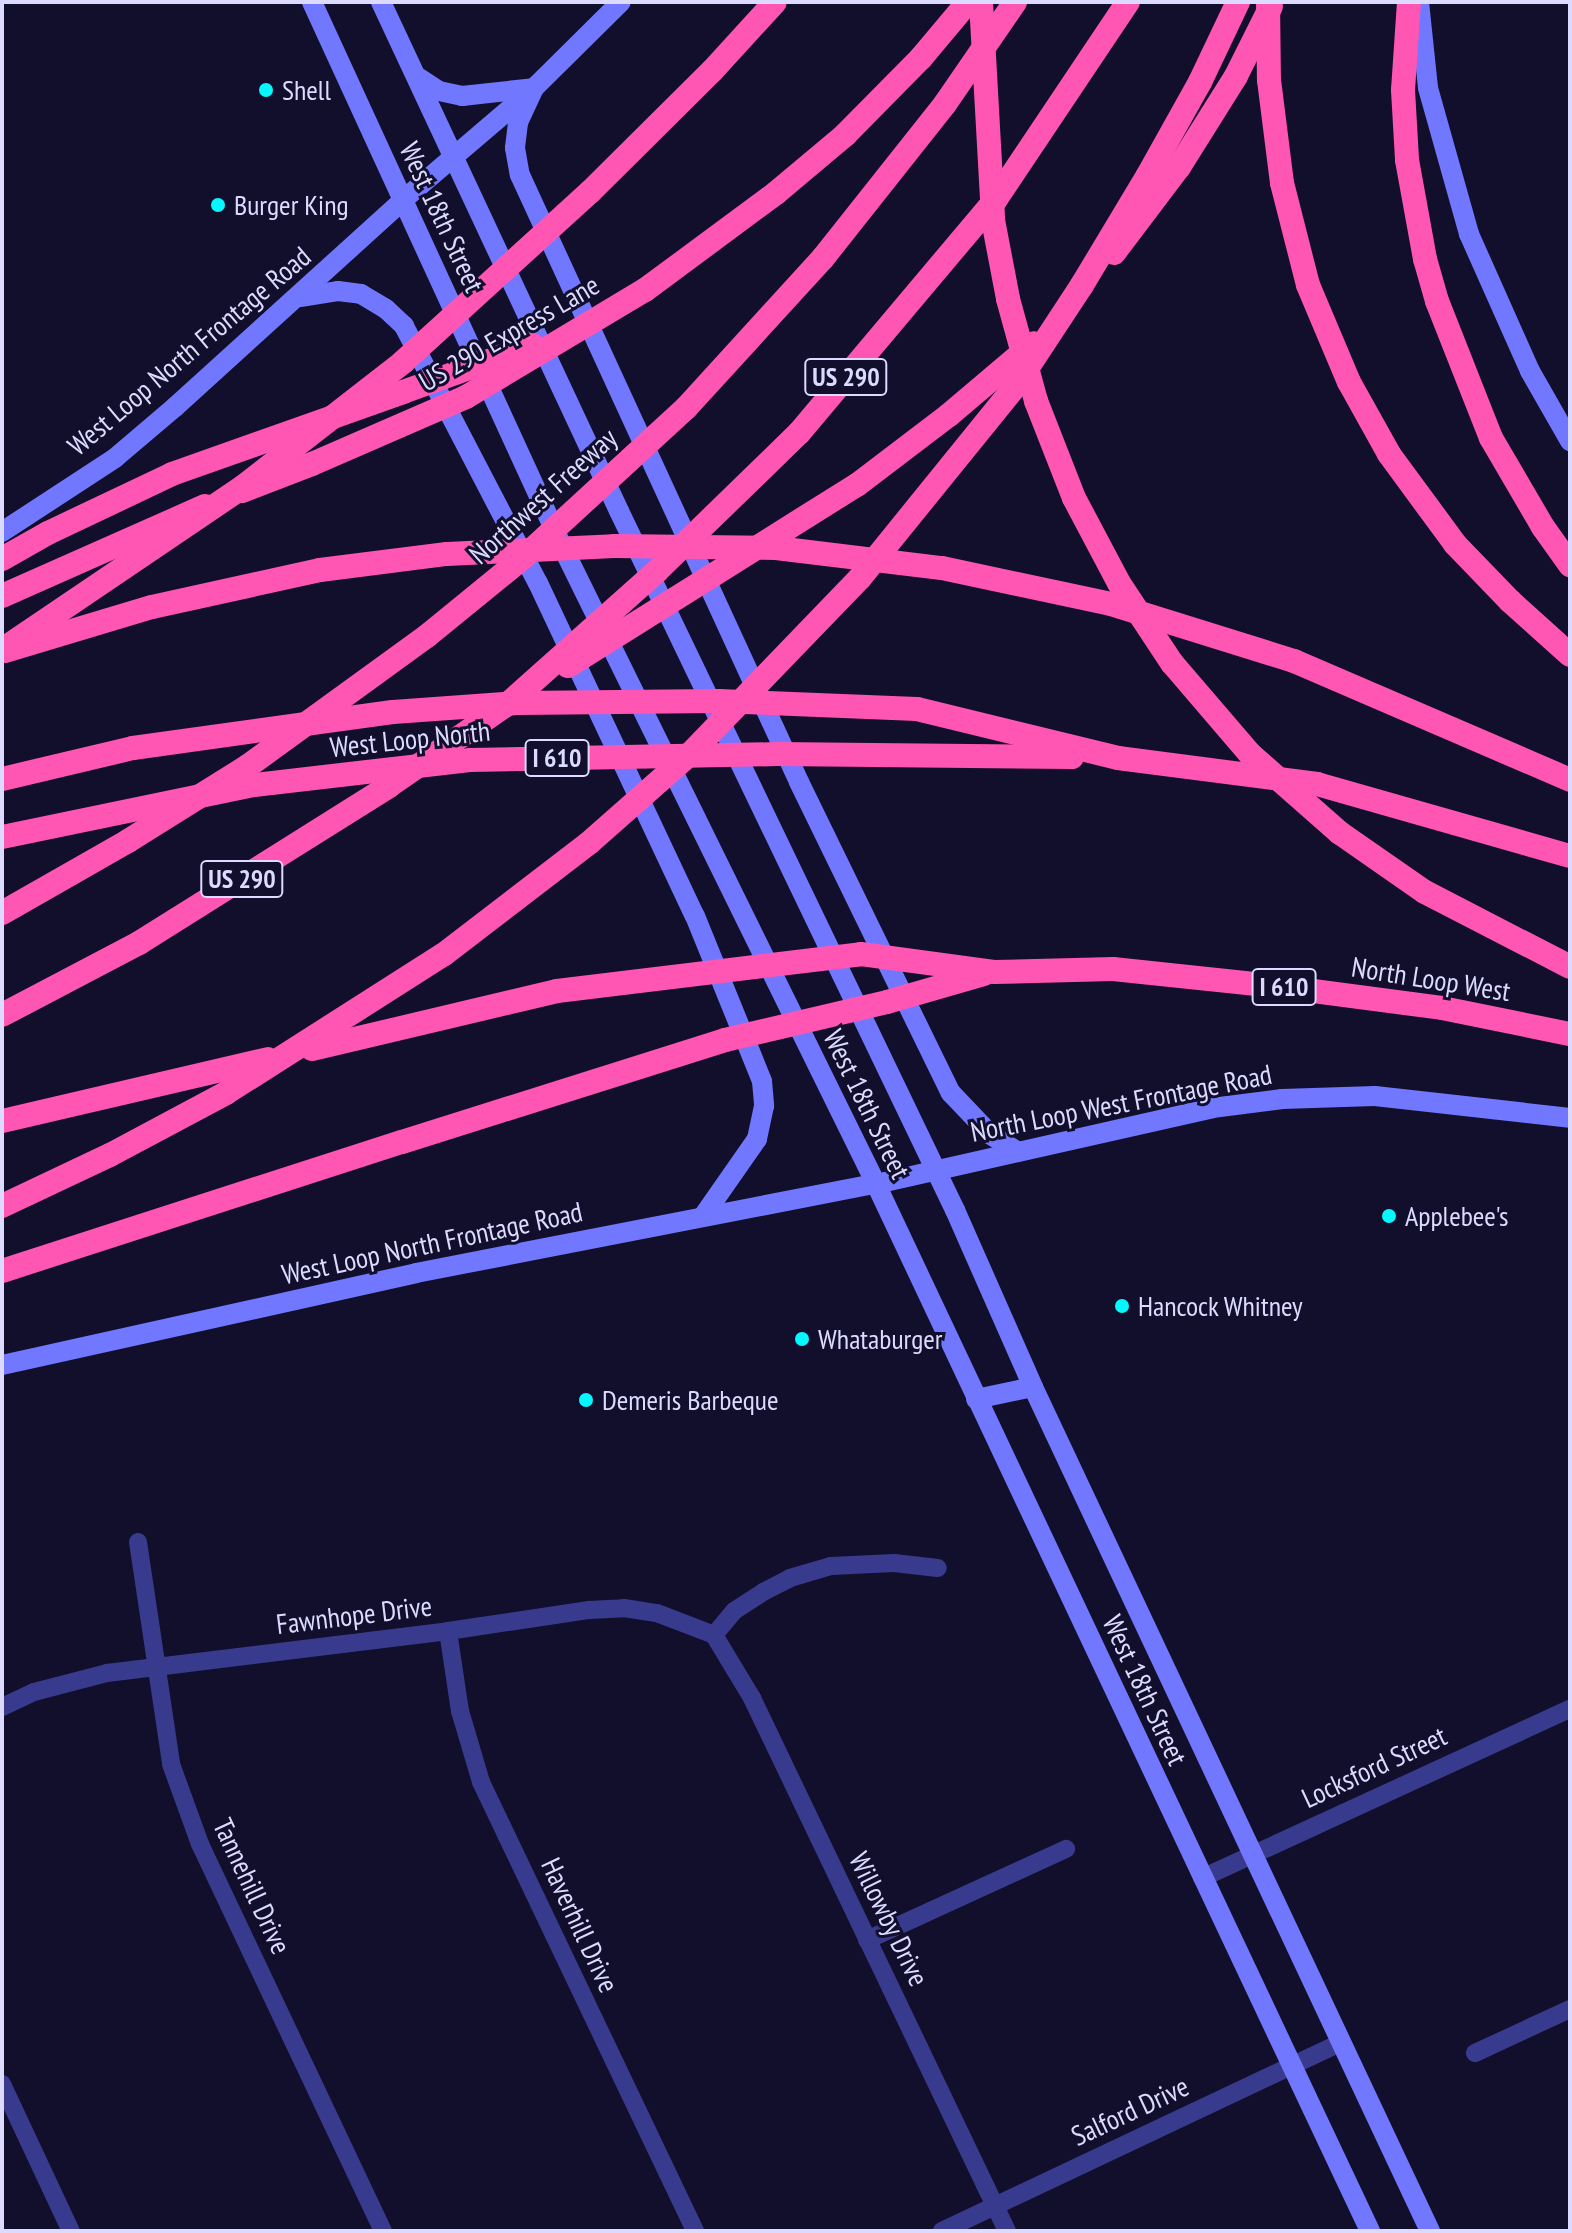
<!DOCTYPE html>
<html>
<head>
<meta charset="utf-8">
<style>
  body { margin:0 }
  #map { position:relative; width:1572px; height:2233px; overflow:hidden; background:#120f2c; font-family:"PT Sans Narrow",sans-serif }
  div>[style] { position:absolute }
  .minor>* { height:18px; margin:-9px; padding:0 9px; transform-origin:9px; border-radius:9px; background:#383b8d }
  .secondary>* { height:20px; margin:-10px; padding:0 10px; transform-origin:10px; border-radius:10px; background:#7178ff }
  .motorway>* { height:24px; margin:-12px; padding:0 12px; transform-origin:12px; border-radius:12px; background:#ff55b3 }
  .motorway-bridge>* { height:24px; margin:-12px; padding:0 12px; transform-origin:12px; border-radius:12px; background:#ff55b3 }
  .dots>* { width:22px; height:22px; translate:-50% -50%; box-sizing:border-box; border:4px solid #120f2c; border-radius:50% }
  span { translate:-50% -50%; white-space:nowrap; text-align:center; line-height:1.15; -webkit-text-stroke:6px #120f2c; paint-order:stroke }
  .shield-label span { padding:2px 6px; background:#120f2c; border:2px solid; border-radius:6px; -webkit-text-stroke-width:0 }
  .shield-label { font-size:26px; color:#dcdaff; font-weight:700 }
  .poi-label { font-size:28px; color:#dcdaff }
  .left { translate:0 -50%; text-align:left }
  .street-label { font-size:28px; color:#dcdaff }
  .frame { position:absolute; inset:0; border:4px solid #dcdaff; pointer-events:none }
</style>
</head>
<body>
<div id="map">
  <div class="minor">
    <div style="left:138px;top:1542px;width:224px;rotate:81.5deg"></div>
    <div style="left:171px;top:1764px;width:85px;rotate:70.1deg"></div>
    <div style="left:200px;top:1844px;width:428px;rotate:64.7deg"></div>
    <div style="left:448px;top:1631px;width:81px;rotate:81.5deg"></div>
    <div style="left:460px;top:1711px;width:74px;rotate:73.5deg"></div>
    <div style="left:481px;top:1782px;width:497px;rotate:64.5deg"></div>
    <div style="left:714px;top:1635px;width:74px;rotate:58.9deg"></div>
    <div style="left:752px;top:1698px;width:591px;rotate:64.43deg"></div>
    <div style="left:714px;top:1635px;width:31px;rotate:-50deg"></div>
    <div style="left:734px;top:1611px;width:35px;rotate:-33deg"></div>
    <div style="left:763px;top:1592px;width:30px;rotate:-27deg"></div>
    <div style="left:790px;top:1578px;width:43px;rotate:-16.3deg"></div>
    <div style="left:831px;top:1566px;width:63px;rotate:-2.7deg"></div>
    <div style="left:894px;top:1563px;width:44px;rotate:6.5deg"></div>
    <div style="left:2px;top:1707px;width:35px;rotate:-25deg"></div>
    <div style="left:34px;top:1692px;width:75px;rotate:-14.6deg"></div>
    <div style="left:107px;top:1673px;width:344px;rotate:-7deg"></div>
    <div style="left:448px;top:1631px;width:143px;rotate:-8.5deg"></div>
    <div style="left:589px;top:1610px;width:35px;rotate:-3deg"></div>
    <div style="left:624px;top:1608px;width:33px;rotate:9deg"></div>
    <div style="left:657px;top:1613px;width:61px;rotate:21.1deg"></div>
    <div style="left:1202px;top:1878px;width:405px;rotate:-24.7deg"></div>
    <div style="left:867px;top:1940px;width:219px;rotate:-24.6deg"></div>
    <div style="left:1475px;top:2053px;width:105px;rotate:-24.9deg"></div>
    <div style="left:2px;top:2084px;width:162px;rotate:64.9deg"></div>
    <div style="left:942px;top:2231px;width:441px;rotate:-25.3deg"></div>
  </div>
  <div class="secondary">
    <div style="left:312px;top:2px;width:594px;rotate:65.33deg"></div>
    <div style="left:560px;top:542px;width:716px;rotate:63.79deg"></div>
    <div style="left:876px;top:1184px;width:1158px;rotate:64.74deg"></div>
    <div style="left:381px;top:2px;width:562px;rotate:64.94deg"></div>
    <div style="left:619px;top:511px;width:776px;rotate:64.33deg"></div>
    <div style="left:955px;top:1210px;width:193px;rotate:66.2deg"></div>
    <div style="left:1033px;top:1387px;width:933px;rotate:64.81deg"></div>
    <div style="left:1419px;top:2px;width:86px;rotate:84deg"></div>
    <div style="left:1428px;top:88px;width:152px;rotate:74.3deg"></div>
    <div style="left:1469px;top:234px;width:150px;rotate:66deg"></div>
    <div style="left:1530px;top:371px;width:81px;rotate:60.3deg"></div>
    <div style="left:419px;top:78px;width:24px;rotate:33deg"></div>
    <div style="left:439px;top:91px;width:24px;rotate:12deg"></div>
    <div style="left:462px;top:96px;width:72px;rotate:-6.3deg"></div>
    <div style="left:534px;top:88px;width:38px;rotate:115deg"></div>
    <div style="left:518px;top:123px;width:25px;rotate:97deg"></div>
    <div style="left:515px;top:148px;width:27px;rotate:80deg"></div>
    <div style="left:520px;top:175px;width:668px;rotate:65.31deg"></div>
    <div style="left:799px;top:782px;width:346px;rotate:64deg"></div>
    <div style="left:951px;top:1093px;width:58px;rotate:46.4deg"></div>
    <div style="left:991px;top:1135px;width:32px;rotate:32deg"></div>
    <div style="left:300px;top:297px;width:38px;rotate:-9deg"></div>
    <div style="left:338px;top:291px;width:23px;rotate:7deg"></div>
    <div style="left:361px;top:294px;width:29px;rotate:31deg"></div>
    <div style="left:386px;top:309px;width:25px;rotate:43deg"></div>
    <div style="left:404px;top:326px;width:290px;rotate:62.5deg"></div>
    <div style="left:538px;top:583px;width:368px;rotate:64.8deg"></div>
    <div style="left:695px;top:916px;width:178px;rotate:67.9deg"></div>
    <div style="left:762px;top:1081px;width:25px;rotate:85deg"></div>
    <div style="left:764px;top:1106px;width:34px;rotate:102deg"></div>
    <div style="left:757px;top:1139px;width:93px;rotate:124.9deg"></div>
    <div style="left:2px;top:532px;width:135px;rotate:-33.2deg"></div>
    <div style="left:115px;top:458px;width:79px;rotate:-40.4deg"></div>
    <div style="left:175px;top:407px;width:308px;rotate:-42.2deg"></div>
    <div style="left:403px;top:200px;width:172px;rotate:-40.5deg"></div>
    <div style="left:534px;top:88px;width:122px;rotate:-44.7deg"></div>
    <div style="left:2px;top:1365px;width:424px;rotate:-12.5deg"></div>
    <div style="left:416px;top:1273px;width:469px;rotate:-11deg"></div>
    <div style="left:876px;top:1184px;width:344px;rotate:-12.7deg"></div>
    <div style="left:1212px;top:1108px;width:71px;rotate:-7.3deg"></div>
    <div style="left:1282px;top:1099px;width:93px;rotate:-1.8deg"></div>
    <div style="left:1375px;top:1096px;width:196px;rotate:6.4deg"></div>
    <div style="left:976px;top:1399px;width:58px;rotate:-11.9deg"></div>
  </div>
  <div class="motorway">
    <div style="left:981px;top:2px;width:218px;rotate:86.8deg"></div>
    <div style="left:993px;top:220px;width:80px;rotate:79.2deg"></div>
    <div style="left:1008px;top:299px;width:106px;rotate:74.6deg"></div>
    <div style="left:1036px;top:401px;width:104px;rotate:68.6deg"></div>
    <div style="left:1074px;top:498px;width:96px;rotate:62.1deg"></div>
    <div style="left:1119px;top:583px;width:96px;rotate:56.5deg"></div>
    <div style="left:1172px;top:663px;width:120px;rotate:49.4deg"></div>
    <div style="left:1250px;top:754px;width:120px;rotate:41.3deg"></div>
    <div style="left:1340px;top:833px;width:103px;rotate:34.8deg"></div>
    <div style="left:1425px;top:892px;width:163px;rotate:27.3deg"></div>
    <div style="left:1409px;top:2px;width:88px;rotate:93.9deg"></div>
    <div style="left:1403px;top:90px;width:70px;rotate:86.7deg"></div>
    <div style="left:1407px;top:160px;width:101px;rotate:79.7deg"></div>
    <div style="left:1425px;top:259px;width:44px;rotate:74.1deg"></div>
    <div style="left:1437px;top:301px;width:147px;rotate:68.5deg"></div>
    <div style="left:1491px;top:438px;width:103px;rotate:59.7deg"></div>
    <div style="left:1543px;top:527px;width:47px;rotate:54.6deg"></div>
    <div style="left:776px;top:193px;width:90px;rotate:-40deg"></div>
    <div style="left:845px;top:135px;width:108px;rotate:-45.4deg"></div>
    <div style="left:921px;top:58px;width:73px;rotate:-50deg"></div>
    <div style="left:1114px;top:253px;width:108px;rotate:-52.9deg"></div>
    <div style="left:1179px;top:167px;width:107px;rotate:-57.9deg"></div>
    <div style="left:1236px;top:76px;width:78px;rotate:-63.4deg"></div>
    <div style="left:1308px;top:285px;width:105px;rotate:67.1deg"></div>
    <div style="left:1349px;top:382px;width:82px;rotate:60.9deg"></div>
    <div style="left:1389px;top:454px;width:112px;rotate:53.7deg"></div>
    <div style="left:1455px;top:544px;width:79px;rotate:46deg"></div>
    <div style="left:1510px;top:601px;width:81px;rotate:42deg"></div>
    <div style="left:242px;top:491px;width:75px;rotate:-21.1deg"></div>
    <div style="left:2px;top:559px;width:53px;rotate:-29.5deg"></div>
    <div style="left:48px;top:533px;width:137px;rotate:-25.4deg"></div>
    <div style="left:172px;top:474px;width:245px;rotate:-19.5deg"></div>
    <div style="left:2px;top:596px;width:222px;rotate:-23.9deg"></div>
    <div style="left:5px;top:651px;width:153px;rotate:-16.7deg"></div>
    <div style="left:152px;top:607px;width:172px;rotate:-12.4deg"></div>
    <div style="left:2px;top:913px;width:145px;rotate:-29.7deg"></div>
    <div style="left:128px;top:841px;width:142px;rotate:-32deg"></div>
    <div style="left:248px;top:766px;width:221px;rotate:-36deg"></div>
    <div style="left:994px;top:972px;width:119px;rotate:-1.4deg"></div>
    <div style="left:1113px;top:969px;width:171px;rotate:6deg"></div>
    <div style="left:1283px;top:987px;width:160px;rotate:7.5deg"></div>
    <div style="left:1442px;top:1008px;width:131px;rotate:11.5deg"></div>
    <div style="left:2px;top:1015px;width:155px;rotate:-27.7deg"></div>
    <div style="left:139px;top:943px;width:295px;rotate:-32.1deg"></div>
    <div style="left:389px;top:786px;width:146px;rotate:-34.7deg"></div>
    <div style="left:2px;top:1271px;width:420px;rotate:-17.9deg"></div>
  </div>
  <div class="motorway-bridge">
    <div style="left:1268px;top:2px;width:78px;rotate:89.3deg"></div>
    <div style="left:1269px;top:80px;width:104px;rotate:82.8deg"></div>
    <div style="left:1282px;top:183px;width:105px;rotate:75.7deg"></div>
    <div style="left:403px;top:392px;width:138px;rotate:-19.9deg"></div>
    <div style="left:312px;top:464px;width:168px;rotate:-23.5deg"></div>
    <div style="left:466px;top:397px;width:209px;rotate:-30.9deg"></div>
    <div style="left:645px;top:290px;width:163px;rotate:-36.5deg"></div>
    <div style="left:320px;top:570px;width:128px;rotate:-7.2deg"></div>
    <div style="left:447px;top:554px;width:167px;rotate:-2.7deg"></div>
    <div style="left:614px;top:546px;width:162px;rotate:0.7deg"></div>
    <div style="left:776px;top:548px;width:167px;rotate:6.9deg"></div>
    <div style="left:942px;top:568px;width:173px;rotate:12deg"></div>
    <div style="left:1111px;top:604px;width:192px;rotate:17.3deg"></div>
    <div style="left:1294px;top:661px;width:301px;rotate:23.3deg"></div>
    <div style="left:427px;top:636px;width:127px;rotate:-39.2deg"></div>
    <div style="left:525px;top:556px;width:219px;rotate:-42.6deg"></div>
    <div style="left:686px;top:408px;width:203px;rotate:-47.6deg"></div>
    <div style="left:823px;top:258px;width:196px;rotate:-51.6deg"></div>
    <div style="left:945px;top:104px;width:124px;rotate:-55.5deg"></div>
    <div style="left:2px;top:650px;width:292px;rotate:-34.1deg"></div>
    <div style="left:244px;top:486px;width:202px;rotate:-37.9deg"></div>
    <div style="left:403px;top:362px;width:254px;rotate:-42.3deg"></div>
    <div style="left:591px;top:191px;width:170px;rotate:-44.8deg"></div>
    <div style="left:712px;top:71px;width:93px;rotate:-47.6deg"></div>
    <div style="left:568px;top:666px;width:341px;rotate:-32.1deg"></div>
    <div style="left:857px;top:485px;width:116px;rotate:-37.3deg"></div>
    <div style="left:949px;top:415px;width:111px;rotate:-40.3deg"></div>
    <div style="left:509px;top:703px;width:198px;rotate:-41.7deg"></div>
    <div style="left:657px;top:571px;width:198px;rotate:-44.2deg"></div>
    <div style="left:799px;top:433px;width:306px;rotate:-49.9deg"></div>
    <div style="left:996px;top:199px;width:237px;rotate:-56.2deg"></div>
    <div style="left:2px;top:779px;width:135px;rotate:-13.3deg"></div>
    <div style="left:133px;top:748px;width:262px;rotate:-7.9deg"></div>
    <div style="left:393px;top:712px;width:125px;rotate:-4.1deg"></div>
    <div style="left:518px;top:703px;width:200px;rotate:-0.6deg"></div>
    <div style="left:718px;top:701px;width:199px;rotate:2.3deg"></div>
    <div style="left:917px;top:709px;width:207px;rotate:13.7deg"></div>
    <div style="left:1118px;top:758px;width:201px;rotate:7.4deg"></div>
    <div style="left:1317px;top:784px;width:263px;rotate:15.9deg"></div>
    <div style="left:2px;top:837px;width:257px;rotate:-11.7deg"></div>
    <div style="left:254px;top:785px;width:217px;rotate:-6.6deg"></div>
    <div style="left:470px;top:760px;width:307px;rotate:-1.1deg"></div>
    <div style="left:777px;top:754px;width:295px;rotate:0.6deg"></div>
    <div style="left:312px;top:1049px;width:252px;rotate:-13.3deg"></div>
    <div style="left:557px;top:991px;width:306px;rotate:-6.9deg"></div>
    <div style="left:861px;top:954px;width:134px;rotate:7.7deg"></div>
    <div style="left:2px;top:1121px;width:273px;rotate:-13.1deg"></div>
    <div style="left:402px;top:1142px;width:339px;rotate:-17.5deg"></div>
    <div style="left:725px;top:1040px;width:166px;rotate:-13.2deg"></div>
    <div style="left:887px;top:1002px;width:101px;rotate:-16.1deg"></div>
    <div style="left:2px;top:1206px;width:119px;rotate:-25.3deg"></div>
    <div style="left:110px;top:1155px;width:132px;rotate:-28.1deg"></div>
    <div style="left:226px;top:1093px;width:257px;rotate:-32.5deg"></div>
    <div style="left:443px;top:955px;width:184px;rotate:-37.5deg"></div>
    <div style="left:589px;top:843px;width:136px;rotate:-41.4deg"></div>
    <div style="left:691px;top:753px;width:243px;rotate:-46deg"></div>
    <div style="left:860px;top:578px;width:250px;rotate:-51deg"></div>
    <div style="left:1017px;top:384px;width:118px;rotate:-56.7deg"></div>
    <div style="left:1082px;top:285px;width:128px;rotate:-59deg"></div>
    <div style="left:1148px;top:175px;width:107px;rotate:-60.8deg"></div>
    <div style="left:1200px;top:82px;width:89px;rotate:-64.6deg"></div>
  </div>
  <div class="dots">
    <div style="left:266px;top:90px;background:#06f8ff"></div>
    <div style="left:218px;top:205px;background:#06f8ff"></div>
    <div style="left:1389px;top:1216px;background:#06f8ff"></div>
    <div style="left:1122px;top:1306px;background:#06f8ff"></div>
    <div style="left:802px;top:1339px;background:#06f8ff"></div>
    <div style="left:586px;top:1400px;background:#06f8ff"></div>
  </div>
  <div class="shield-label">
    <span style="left:846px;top:377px">US 290</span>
    <span style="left:557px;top:758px">I 610</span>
    <span style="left:242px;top:879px">US 290</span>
    <span style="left:1284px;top:987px">I 610</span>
  </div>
  <div class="poi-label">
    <span class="left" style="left:282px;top:90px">Shell</span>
    <span class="left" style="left:234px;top:205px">Burger King</span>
    <span class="left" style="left:1405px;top:1216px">Applebee's</span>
    <span class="left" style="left:1138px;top:1306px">Hancock Whitney</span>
    <span class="left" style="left:818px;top:1339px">Whataburger</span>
    <span class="left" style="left:602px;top:1400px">Demeris Barbeque</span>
  </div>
  <div class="street-label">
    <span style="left:442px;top:217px;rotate:65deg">West 18th Street</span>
    <span style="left:509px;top:333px;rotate:-30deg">US 290 Express Lane</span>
    <span style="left:189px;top:351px;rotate:-40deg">West Loop North Frontage Road</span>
    <span style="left:543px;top:496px;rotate:-42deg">Northwest Freeway</span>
    <span style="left:410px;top:739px;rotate:-6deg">West Loop North</span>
    <span style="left:1431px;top:979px;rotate:9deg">North Loop West</span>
    <span style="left:1121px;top:1103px;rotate:-11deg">North Loop West Frontage Road</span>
    <span style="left:867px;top:1104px;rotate:64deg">West 18th Street</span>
    <span style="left:432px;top:1243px;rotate:-12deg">West Loop North Frontage Road</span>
    <span style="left:354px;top:1615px;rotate:-7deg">Fawnhope Drive</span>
    <span style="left:1145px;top:1690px;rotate:65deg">West 18th Street</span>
    <span style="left:1374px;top:1767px;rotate:-25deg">Locksford Street</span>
    <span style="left:252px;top:1886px;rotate:65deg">Tannehill Drive</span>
    <span style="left:889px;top:1919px;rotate:64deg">Willowby Drive</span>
    <span style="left:580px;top:1925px;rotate:65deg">Haverhill Drive</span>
    <span style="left:1130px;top:2111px;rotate:-25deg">Salford Drive</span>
  </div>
  <div class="frame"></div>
</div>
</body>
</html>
